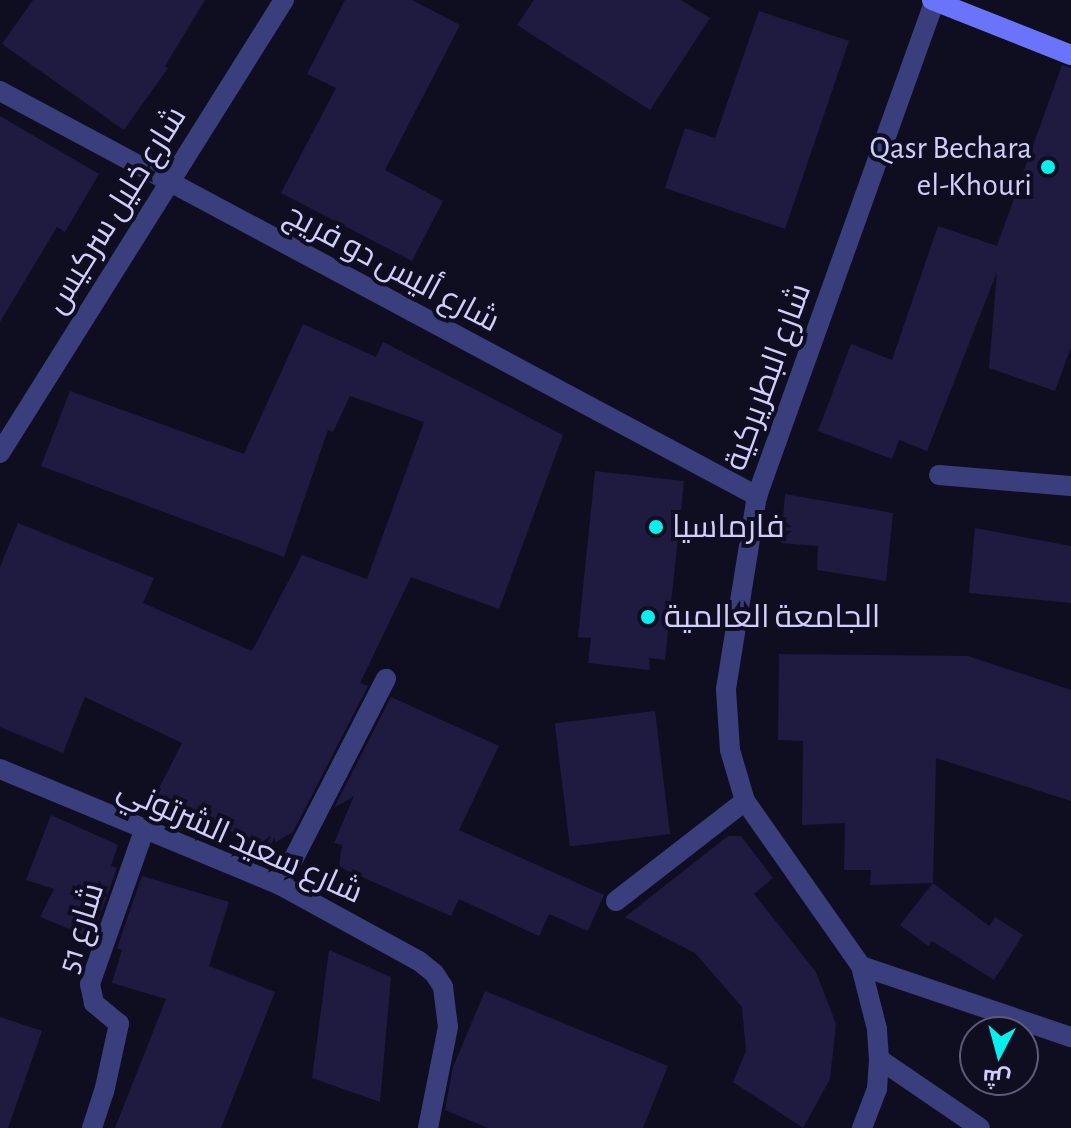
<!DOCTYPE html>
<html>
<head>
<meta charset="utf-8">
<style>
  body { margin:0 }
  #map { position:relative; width:1071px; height:1128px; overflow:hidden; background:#0f0e20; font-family:"Alegreya Sans",Cairo,sans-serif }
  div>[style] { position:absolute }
  .building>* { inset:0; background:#1e1a40; transform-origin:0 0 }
  .lane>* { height:20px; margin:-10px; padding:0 10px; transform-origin:10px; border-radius:10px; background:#3a3e7d }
  .street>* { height:20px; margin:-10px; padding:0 10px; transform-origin:10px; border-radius:10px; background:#3a3e7d }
  .secondary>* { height:20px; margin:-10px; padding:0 10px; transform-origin:10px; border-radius:10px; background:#6974fa }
  .dots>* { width:22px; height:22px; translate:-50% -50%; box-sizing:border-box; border:4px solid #0f0e20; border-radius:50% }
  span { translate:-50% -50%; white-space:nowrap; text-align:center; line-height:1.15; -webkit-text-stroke:8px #0f0e20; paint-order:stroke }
  .poi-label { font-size:32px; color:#cfcefd }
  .right { translate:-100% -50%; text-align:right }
  .left { translate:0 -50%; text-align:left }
  .street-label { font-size:32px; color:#cfcefd }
  .north { position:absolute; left:959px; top:1016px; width:80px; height:80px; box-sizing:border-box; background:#0f0e20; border:2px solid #5c5b78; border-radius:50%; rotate:186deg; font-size:22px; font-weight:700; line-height:32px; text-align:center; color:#cfcefd }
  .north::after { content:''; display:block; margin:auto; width:28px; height:36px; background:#09efef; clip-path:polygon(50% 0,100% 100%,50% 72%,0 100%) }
</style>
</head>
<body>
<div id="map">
  <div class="building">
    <div style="clip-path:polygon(33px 0,205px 0,165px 66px,168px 68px,124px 130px,2px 44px)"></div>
    <div style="clip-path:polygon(345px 0,412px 0,460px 25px,385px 170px,443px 201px,412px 261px,281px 193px,336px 88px,307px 74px)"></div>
    <div style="clip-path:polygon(534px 0,681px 0,710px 18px,650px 110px,517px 25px)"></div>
    <div style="clip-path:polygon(759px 11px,849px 41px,785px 229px,665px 188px,685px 128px,715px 138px)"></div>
    <div style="clip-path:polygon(1062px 65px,1071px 68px,1071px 347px,1055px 391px,989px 368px,997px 272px,927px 451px,899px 440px,892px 459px,818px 431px,851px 344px,892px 360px,938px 226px,997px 246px)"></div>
    <div style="clip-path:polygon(0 116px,99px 174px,65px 232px,57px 227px,0 322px)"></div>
    <div style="clip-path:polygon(303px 324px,376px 357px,383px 342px,563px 435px,499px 609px,411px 577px,360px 683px,368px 686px,293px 832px,269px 846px,152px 802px,182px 743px,85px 697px,63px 753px,0 727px,0 567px,18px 523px,154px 578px,143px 603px,252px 651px,302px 555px,367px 579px,424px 422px,350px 396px,333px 432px,328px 430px,284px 557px,41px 466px,70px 391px,244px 454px)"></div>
    <div style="clip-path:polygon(595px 471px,684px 481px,665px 660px,649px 658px,650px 670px,588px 663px,591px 638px,578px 637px)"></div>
    <div style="clip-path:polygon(785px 494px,893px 513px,886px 581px,817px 570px,818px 546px,781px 543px)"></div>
    <div style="clip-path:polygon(975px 528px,1071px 546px,1071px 603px,969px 593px)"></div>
    <div style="clip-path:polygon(779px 654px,968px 656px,1071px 690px,1071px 801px,936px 758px,933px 883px,870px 885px,871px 870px,844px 870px,845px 823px,802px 825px,803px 741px,778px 740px)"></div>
    <div style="clip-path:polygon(391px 697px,499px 746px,459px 830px,604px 895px,588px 931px,549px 914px,539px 936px,459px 899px,451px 916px,339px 867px,342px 845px,334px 843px,354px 796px,334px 808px)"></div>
    <div style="left:655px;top:711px;width:124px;height:101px;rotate:83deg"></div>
    <div style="clip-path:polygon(51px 815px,118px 845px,111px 866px,117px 868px,92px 938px,40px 917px,54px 889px,26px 880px)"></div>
    <div style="clip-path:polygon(728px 836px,741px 836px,773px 878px,754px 894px,816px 972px,836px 1024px,830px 1079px,803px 1128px,733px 1082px,746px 1051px,742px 1007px,695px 953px,625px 917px)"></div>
    <div style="clip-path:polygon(142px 876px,229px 902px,209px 966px,275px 992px,221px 1128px,115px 1128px,166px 999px,112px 983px,122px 950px,117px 948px)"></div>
    <div style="clip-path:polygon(933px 883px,989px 926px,995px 917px,1023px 935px,994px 980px,932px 941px,928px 946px,900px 925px)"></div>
    <div style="clip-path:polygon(329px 950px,391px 977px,380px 1102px,312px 1078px)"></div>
    <div style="clip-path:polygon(485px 991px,668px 1066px,643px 1128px,488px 1128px,445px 1110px,453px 1067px)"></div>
    <div style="clip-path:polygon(0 1017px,42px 1031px,8px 1128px,0 1128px)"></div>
  </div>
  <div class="lane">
    <div style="left:861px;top:966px;width:222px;rotate:18.7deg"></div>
    <div style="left:879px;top:1059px;width:122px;rotate:34.3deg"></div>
    <div style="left:92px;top:1128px;width:38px;rotate:-72deg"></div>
    <div style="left:104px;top:1092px;width:70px;rotate:-77.6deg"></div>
    <div style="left:119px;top:1024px;width:33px;rotate:-140deg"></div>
    <div style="left:94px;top:1003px;width:19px;rotate:-102deg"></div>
    <div style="left:90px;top:984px;width:165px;rotate:-70.6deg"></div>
  </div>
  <div class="street">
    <div style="left:0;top:91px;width:859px;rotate:28.15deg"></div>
    <div style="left:0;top:453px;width:535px;rotate:-57.92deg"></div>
    <div style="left:939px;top:475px;width:132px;rotate:4.8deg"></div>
    <div style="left:0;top:769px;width:303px;rotate:22.5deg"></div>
    <div style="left:280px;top:885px;width:158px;rotate:28.7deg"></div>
    <div style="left:419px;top:961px;width:19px;rotate:39deg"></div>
    <div style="left:434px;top:973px;width:17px;rotate:57deg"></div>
    <div style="left:443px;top:987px;width:40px;rotate:82.9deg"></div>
    <div style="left:448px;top:1027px;width:103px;rotate:101.2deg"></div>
    <div style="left:280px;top:885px;width:232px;rotate:-62.8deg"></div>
    <div style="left:616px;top:901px;width:163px;rotate:-37.8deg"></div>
    <div style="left:862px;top:1128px;width:42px;rotate:-69deg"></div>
    <div style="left:877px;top:1089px;width:30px;rotate:-86deg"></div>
    <div style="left:879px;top:1059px;width:30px;rotate:-94deg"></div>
    <div style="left:877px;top:1029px;width:65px;rotate:-104.3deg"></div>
    <div style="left:861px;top:966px;width:202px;rotate:-125.1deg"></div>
    <div style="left:745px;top:801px;width:53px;rotate:-106.4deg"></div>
    <div style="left:730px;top:750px;width:61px;rotate:-93.8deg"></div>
    <div style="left:726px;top:689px;width:195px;rotate:-80.9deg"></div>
    <div style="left:757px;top:496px;width:527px;rotate:-70.26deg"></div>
  </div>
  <div class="secondary">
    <div style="left:932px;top:0;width:149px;rotate:21.6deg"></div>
  </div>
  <div class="dots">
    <div style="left:1048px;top:167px;background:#09efef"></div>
    <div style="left:656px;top:527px;background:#09efef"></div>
    <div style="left:648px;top:617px;background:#09efef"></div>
  </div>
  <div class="poi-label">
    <span class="right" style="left:1032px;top:167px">Qasr Bechara<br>el-Khouri</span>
    <span class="left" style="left:672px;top:527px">فارماسيا</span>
    <span class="left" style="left:664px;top:617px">الجامعة العالمية</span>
  </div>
  <div class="street-label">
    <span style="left:116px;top:210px;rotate:-58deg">شارع خليل سركيس</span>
    <span style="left:392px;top:268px;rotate:28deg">شارع أليس دو فريج</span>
    <span style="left:768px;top:377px;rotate:-70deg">شارع البطريركية</span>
    <span style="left:240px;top:841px;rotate:24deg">شارع سعيد الشرتوني</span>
    <span style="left:81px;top:928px;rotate:-73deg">شارع 51</span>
  </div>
  <div class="north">ش</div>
</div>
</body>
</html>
